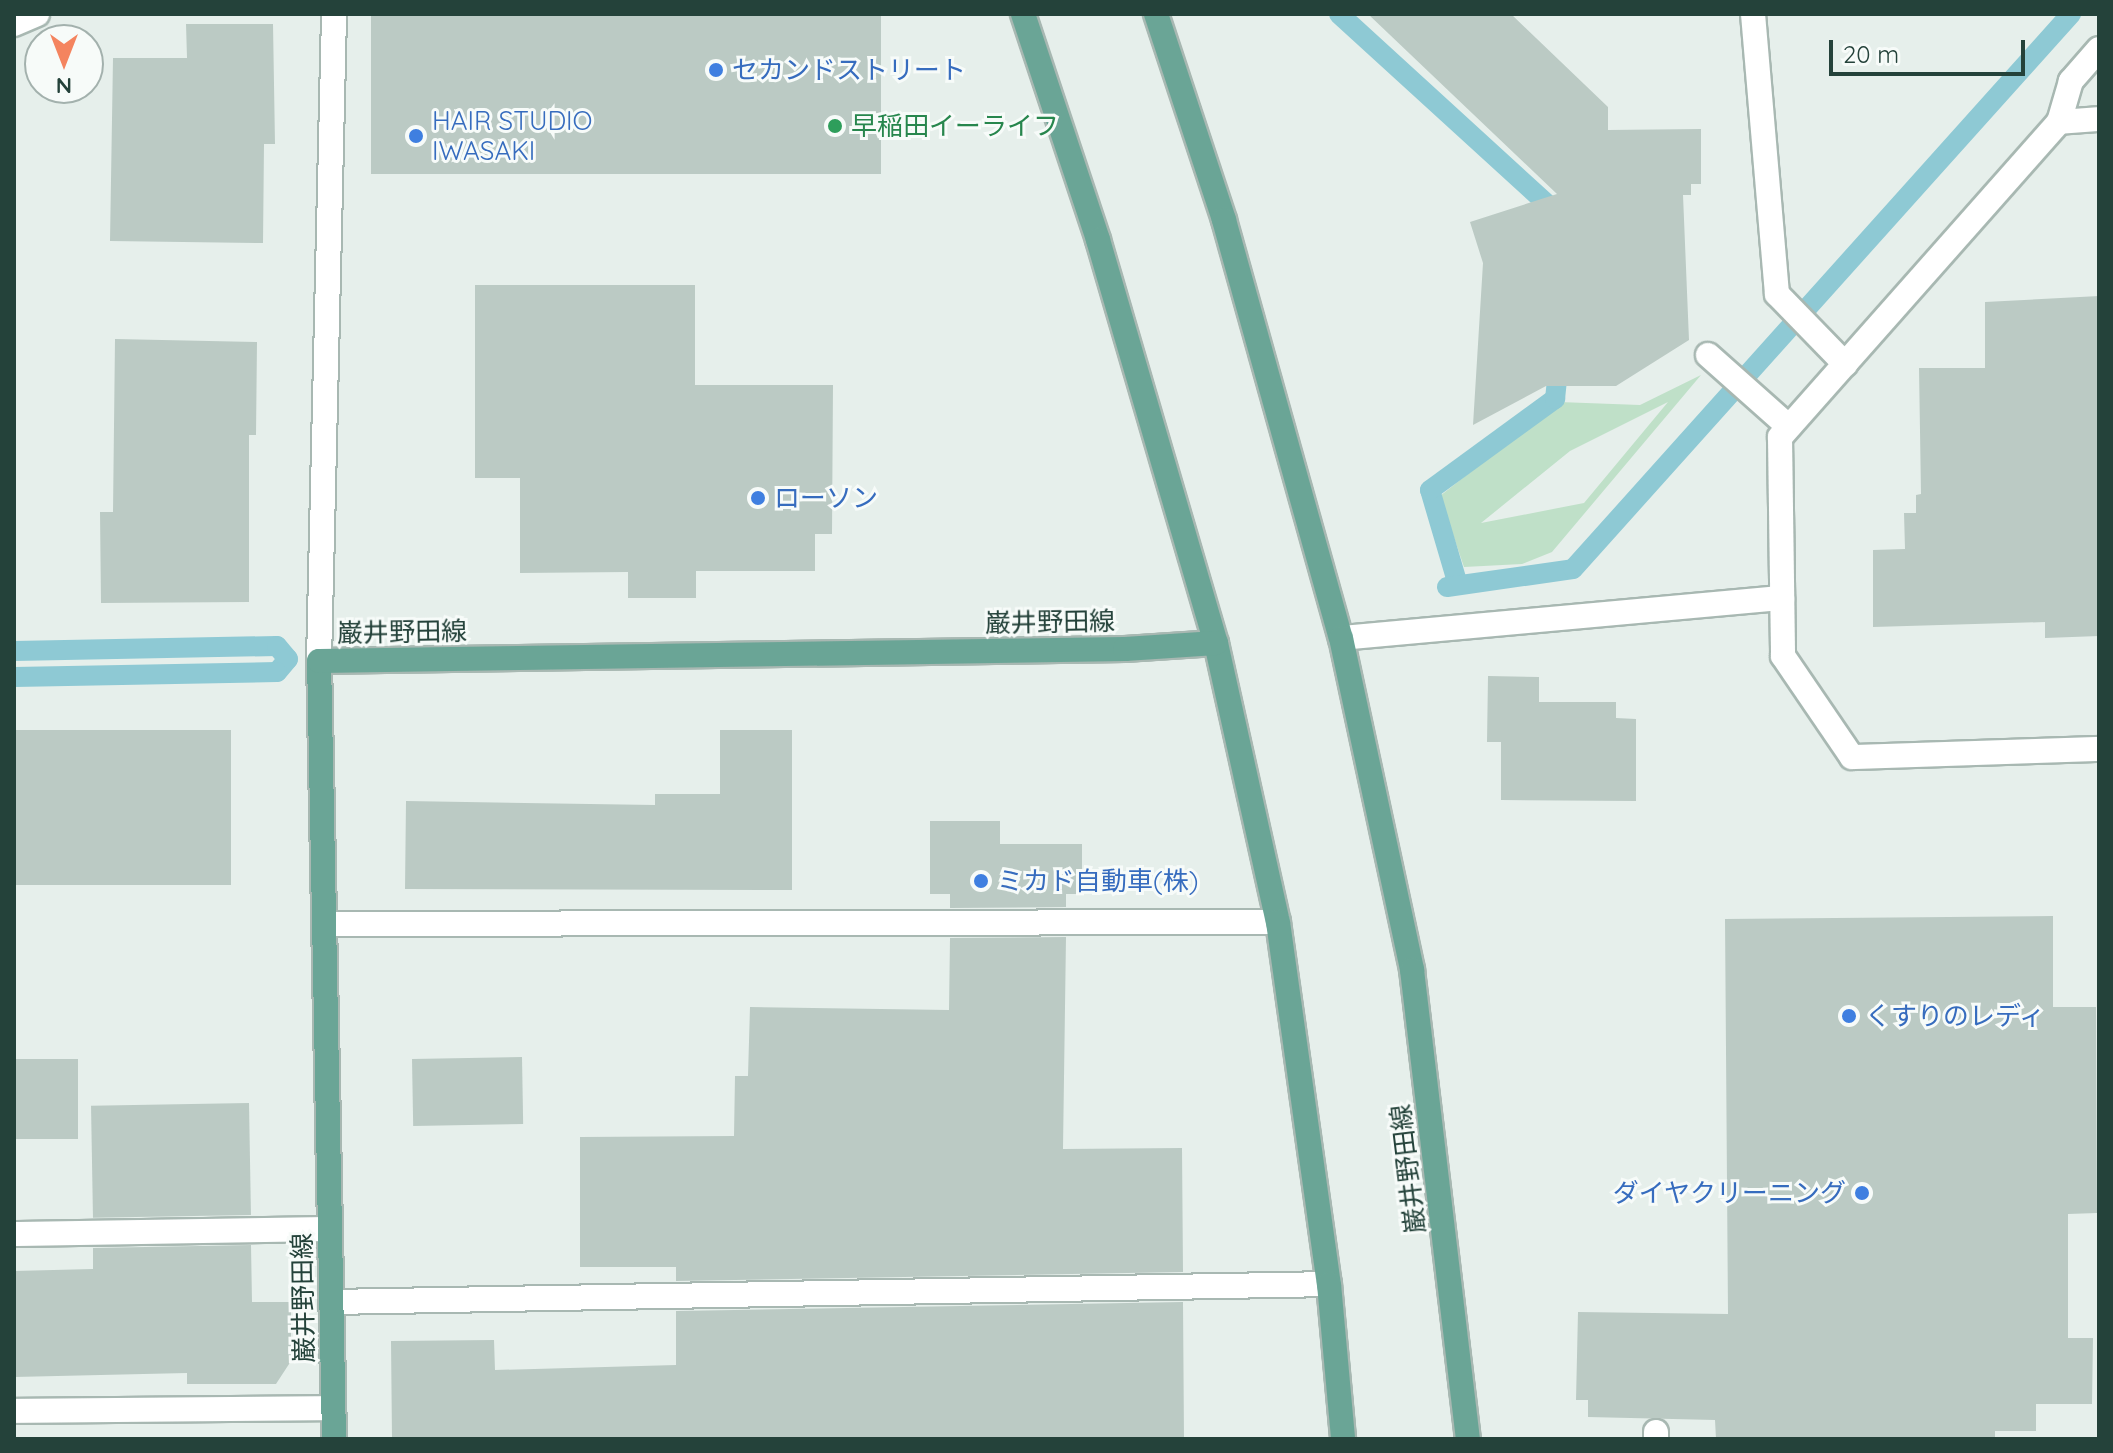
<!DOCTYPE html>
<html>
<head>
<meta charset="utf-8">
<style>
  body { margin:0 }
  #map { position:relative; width:2113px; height:1453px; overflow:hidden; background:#e6efeb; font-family:Quicksand,"Noto Sans JP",sans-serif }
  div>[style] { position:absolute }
  .green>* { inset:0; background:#bfe0c8 }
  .stream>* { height:20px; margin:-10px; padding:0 10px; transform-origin:10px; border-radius:10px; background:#8ec9d4 }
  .building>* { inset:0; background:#bbcac4; transform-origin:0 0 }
  .roads { filter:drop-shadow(2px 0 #a8b8b2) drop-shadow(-2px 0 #a8b8b2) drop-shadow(0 2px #a8b8b2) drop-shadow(0 -2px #a8b8b2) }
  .minor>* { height:24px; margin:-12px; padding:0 12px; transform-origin:12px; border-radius:12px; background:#fff }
  .major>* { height:24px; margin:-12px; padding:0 12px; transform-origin:12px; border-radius:12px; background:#6aa596 }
  .dots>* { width:22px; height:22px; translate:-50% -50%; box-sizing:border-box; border:4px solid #f7fbf9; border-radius:50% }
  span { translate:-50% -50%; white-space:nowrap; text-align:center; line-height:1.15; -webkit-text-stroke:6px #f7fbf9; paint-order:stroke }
  .shop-label { font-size:26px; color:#366cbe }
  .left { translate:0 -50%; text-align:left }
  .right { translate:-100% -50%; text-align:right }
  .leisure-label { font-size:26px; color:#27864d }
  .street-label { font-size:26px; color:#24423a }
  .frame { position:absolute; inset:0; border:16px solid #24423a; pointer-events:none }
  .north { position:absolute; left:24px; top:24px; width:80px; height:80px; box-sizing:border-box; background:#f7fbf9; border:2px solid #a3b1ad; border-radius:50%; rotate:180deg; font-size:22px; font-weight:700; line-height:32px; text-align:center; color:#24423a }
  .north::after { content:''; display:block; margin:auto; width:28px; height:36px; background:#f4845f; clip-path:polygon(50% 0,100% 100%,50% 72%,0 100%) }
  .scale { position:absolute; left:1829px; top:40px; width:196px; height:36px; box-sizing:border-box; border:4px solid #24423a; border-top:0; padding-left:10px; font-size:24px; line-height:28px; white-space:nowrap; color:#24423a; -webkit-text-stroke:6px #f7fbf9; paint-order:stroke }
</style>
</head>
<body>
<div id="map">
  <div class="green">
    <div style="clip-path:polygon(evenodd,1701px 375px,1552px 552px,1522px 564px,1464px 567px,1440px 496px,1559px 402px,1640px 405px,1701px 375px,1668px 402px,1584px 503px,1481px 523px,1570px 451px,1668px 402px)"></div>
  </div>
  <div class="stream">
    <div style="left:1339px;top:14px;width:298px;rotate:42.4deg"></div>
    <div style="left:1458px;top:585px;width:99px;rotate:-106.4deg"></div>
    <div style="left:1430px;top:490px;width:155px;rotate:-36.1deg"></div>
    <div style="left:1555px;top:399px;width:38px;rotate:-84deg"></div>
    <div style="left:1447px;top:587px;width:127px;rotate:-8.1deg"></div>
    <div style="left:1573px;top:569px;width:746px;rotate:-48.1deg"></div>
    <div style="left:14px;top:651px;width:263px;rotate:-1.1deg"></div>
    <div style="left:277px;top:646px;width:17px;rotate:50deg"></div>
    <div style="left:288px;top:659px;width:17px;rotate:130deg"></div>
    <div style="left:277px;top:672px;width:263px;rotate:178.9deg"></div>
  </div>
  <div class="building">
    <div style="left:371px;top:14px;width:510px;height:160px"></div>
    <div style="clip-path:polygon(1368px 14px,1511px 14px,1608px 107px,1608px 130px,1701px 129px,1701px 184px,1691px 184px,1691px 195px,1683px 195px,1689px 340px,1616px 386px,1546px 386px,1473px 425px,1483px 263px,1470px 222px,1557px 194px)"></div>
    <div style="clip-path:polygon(186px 24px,273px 24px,275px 144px,264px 144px,263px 243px,110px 241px,113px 58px,187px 58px)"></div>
    <div style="clip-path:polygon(475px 285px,695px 285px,695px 385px,833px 385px,832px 534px,815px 534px,815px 571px,696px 571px,696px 598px,628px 598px,628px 572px,520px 573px,520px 478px,475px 478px)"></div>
    <div style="clip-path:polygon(2099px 296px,2099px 636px,2045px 638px,2045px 622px,1873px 627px,1873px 550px,1905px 549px,1904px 513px,1916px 513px,1916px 495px,1921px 494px,1919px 368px,1985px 368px,1985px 302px)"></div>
    <div style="clip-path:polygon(115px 339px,257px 342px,256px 435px,249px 435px,249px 602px,101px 603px,100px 512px,113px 512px)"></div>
    <div style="clip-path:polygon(1488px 676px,1539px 677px,1539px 702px,1616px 702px,1616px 718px,1636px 719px,1636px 801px,1501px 800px,1501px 742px,1487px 742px)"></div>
    <div style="left:231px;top:730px;width:155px;height:217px;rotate:90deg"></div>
    <div style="clip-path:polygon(720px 730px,792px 730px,792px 890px,405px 889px,406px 801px,655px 805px,655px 794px,720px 794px)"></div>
    <div style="clip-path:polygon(930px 821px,1000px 821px,1000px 844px,1082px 844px,1082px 894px,1066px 894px,1066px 907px,950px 908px,950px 894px,930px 894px)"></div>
    <div style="clip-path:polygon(2053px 916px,2053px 1007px,2096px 1007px,2097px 1213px,2068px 1214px,2068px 1338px,2093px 1338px,2092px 1404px,2036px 1404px,2036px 1431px,1995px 1431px,1995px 1439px,1716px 1439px,1715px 1420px,1588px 1417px,1588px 1400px,1576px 1400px,1578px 1312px,1728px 1314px,1725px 919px)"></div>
    <div style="clip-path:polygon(1066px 937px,1063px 1149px,1182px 1148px,1183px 1272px,676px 1281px,676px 1267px,580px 1267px,580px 1137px,734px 1136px,735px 1076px,748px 1076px,750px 1007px,949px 1010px,950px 938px)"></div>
    <div style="left:522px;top:1057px;width:67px;height:110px;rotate:89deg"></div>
    <div style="left:14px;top:1059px;width:64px;height:80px"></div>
    <div style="left:249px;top:1103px;width:112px;height:158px;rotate:89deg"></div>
    <div style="clip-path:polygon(251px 1245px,252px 1302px,291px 1302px,291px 1361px,276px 1384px,187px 1384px,187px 1373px,14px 1377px,14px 1271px,93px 1269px,93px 1248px)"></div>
    <div style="clip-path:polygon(1183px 1302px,1184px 1439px,392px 1439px,391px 1341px,494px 1340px,495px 1370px,676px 1365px,676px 1311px)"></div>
  </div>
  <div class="roads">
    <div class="minor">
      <div style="left:1753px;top:14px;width:281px;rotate:85.1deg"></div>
      <div style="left:1777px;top:294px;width:98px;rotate:45.8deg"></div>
      <div style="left:14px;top:24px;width:25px;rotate:-23deg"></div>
      <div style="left:2099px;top:49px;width:43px;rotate:131.2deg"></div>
      <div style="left:2071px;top:81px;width:43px;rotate:106.3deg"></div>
      <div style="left:2059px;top:122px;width:421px;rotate:131.5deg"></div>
      <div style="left:1780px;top:437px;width:219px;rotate:89.2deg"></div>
      <div style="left:1783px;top:656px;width:122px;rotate:55.7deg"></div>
      <div style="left:1852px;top:757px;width:247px;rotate:-1.9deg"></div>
      <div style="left:2059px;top:122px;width:40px;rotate:-4.3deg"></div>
      <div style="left:1708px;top:355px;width:108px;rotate:41.6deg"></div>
      <div style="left:1341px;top:638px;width:443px;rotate:-5.2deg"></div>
      <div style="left:319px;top:661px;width:647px;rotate:-88.67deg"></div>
      <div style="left:325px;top:924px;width:953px;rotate:-0.12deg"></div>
      <div style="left:14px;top:1234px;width:316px;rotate:-0.9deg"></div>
      <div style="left:331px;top:1302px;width:998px;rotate:-1.03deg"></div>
      <div style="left:14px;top:1411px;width:319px;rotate:-0.5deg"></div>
      <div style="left:1656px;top:1432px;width:7px;rotate:90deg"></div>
    </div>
    <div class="major">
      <div style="left:1023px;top:14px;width:238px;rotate:71.6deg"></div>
      <div style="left:1098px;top:240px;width:420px;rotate:73.7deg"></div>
      <div style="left:1216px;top:643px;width:286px;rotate:77.5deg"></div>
      <div style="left:1278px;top:922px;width:366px;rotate:82deg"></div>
      <div style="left:1329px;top:1284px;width:156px;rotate:84.8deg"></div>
      <div style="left:1156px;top:14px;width:217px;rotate:71.7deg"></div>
      <div style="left:1224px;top:220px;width:434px;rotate:74.4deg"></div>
      <div style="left:1341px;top:638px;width:340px;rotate:77.9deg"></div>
      <div style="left:1412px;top:970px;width:472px;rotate:83.2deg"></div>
      <div style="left:334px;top:1439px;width:778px;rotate:-91.1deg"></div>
      <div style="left:319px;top:661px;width:806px;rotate:-0.85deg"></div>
      <div style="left:1125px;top:649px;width:91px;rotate:-3.8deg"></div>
    </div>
  </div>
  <div class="dots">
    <div style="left:716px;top:70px;background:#3f7fe0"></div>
    <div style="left:835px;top:126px;background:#2e9e5b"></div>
    <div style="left:416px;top:136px;background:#3f7fe0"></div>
    <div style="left:758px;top:498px;background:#3f7fe0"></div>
    <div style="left:981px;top:881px;background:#3f7fe0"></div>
    <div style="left:1849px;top:1016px;background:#3f7fe0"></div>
    <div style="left:1862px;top:1193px;background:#3f7fe0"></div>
  </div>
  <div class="shop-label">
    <span class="left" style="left:732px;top:70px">セカンドストリート</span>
    <span class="left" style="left:432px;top:136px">HAIR STUDIO<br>IWASAKI</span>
    <span class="left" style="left:774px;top:498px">ローソン</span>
    <span class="left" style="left:997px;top:881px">ミカド自動車(株)</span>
    <span class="left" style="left:1865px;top:1016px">くすりのレディ</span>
    <span class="right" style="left:1846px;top:1193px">ダイヤクリーニング</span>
  </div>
  <div class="leisure-label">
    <span class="left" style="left:851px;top:126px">早稲田イーライフ</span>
  </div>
  <div class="street-label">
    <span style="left:1050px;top:622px;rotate:-1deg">巌井野田線</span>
    <span style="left:402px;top:632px;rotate:-1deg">巌井野田線</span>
    <span style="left:1408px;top:1169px;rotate:-97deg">巌井野田線</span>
    <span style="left:303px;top:1298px;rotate:-91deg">巌井野田線</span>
  </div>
  <div class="frame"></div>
  <div class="north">N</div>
  <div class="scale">20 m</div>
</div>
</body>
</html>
